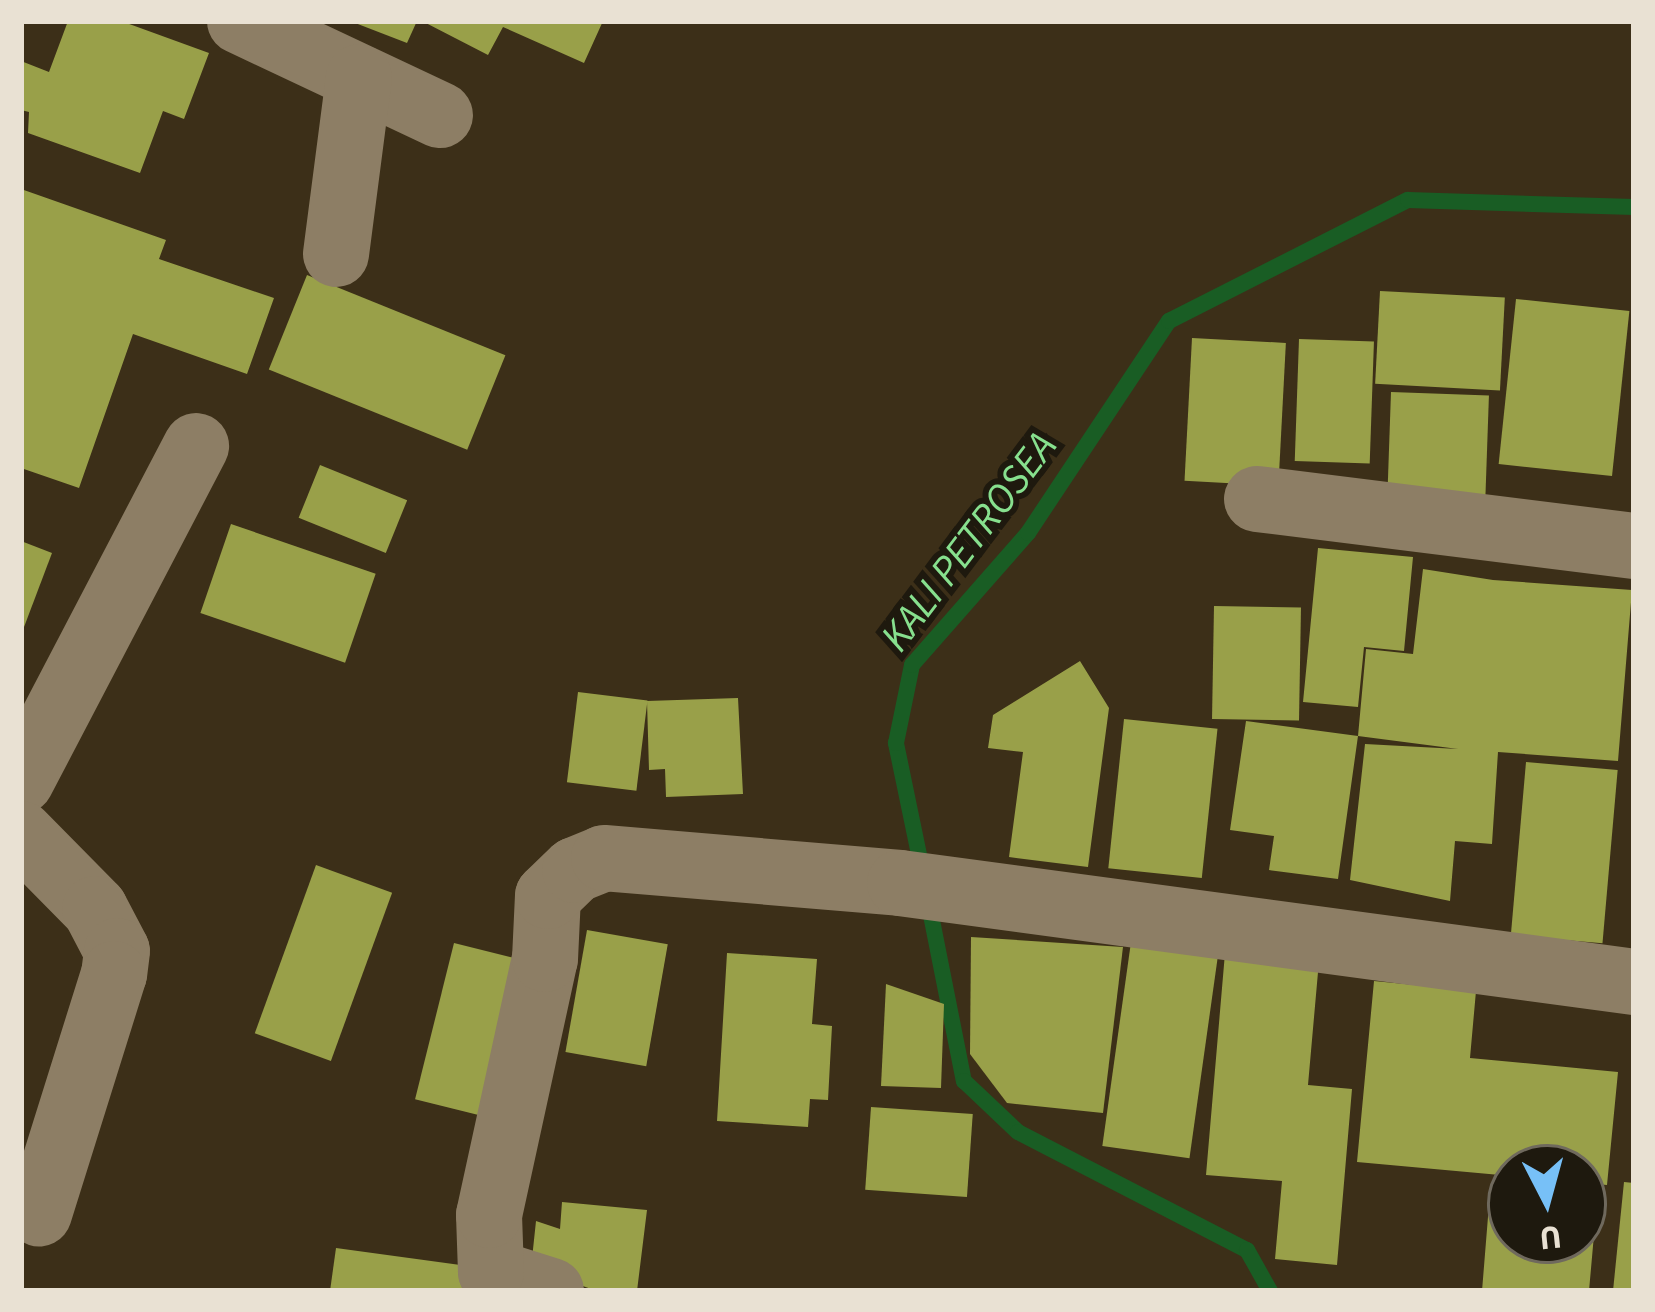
<!DOCTYPE html>
<html>
<head>
<meta charset="utf-8">
<style>
  body { margin:0 }
  #map { position:relative; width:1655px; height:1312px; overflow:hidden; background:#3c2f18; font-family:"Source Sans 3",sans-serif }
  div>[style] { position:absolute }
  .stream>* { height:16px; margin:-8px; padding:0 8px; transform-origin:8px; border-radius:8px; background:#195d24 }
  .building>* { inset:0; background:#99a049; transform-origin:0 0 }
  .minor>* { height:66px; margin:-33px; padding:0 33px; transform-origin:33px; border-radius:33px; background:#8d7e65 }
  span { translate:-50% -50%; white-space:nowrap; text-align:center; line-height:1.15; -webkit-text-stroke:12px #1e190e; paint-order:stroke }
  .water-label { font-size:42px; color:#87e08e; font-style:italic }
  .frame { position:absolute; inset:0; border:24px solid #e9e1d3; pointer-events:none }
  .north { position:absolute; left:1487px; top:1144px; width:120px; height:120px; box-sizing:border-box; background:#1e190e; border:3px solid #6f695d; border-radius:50%; rotate:174deg; font-size:33px; font-weight:700; line-height:48px; text-align:center; color:#e9e1d3 }
  .north::after { content:''; display:block; margin:auto; width:42px; height:54px; background:#77c0f7; clip-path:polygon(50% 0,100% 100%,50% 72%,0 100%) }
</style>
</head>
<body>
<div id="map">
  <div class="stream">
    <div style="left:922px;top:869px;width:129px;rotate:-101.7deg"></div>
    <div style="left:896px;top:743px;width:80px;rotate:-78.4deg"></div>
    <div style="left:912px;top:665px;width:176px;rotate:-48.7deg"></div>
    <div style="left:1028px;top:533px;width:255px;rotate:-56.4deg"></div>
    <div style="left:1169px;top:321px;width:268px;rotate:-26.9deg"></div>
    <div style="left:1408px;top:200px;width:226px;rotate:1.8deg"></div>
    <div style="left:928px;top:900px;width:185px;rotate:78.8deg"></div>
    <div style="left:964px;top:1081px;width:74px;rotate:43.4deg"></div>
    <div style="left:1018px;top:1132px;width:258px;rotate:27.3deg"></div>
    <div style="left:1247px;top:1250px;width:47px;rotate:60.7deg"></div>
  </div>
  <div class="building">
    <div style="clip-path:polygon(68px 21px,121px 21px,209px 53px,184px 119px,163px 111px,140px 173px,28px 133px,29px 112px,21px 110px,21px 61px,49px 72px)"></div>
    <div style="clip-path:polygon(350px 21px,417px 21px,407px 43px)"></div>
    <div style="clip-path:polygon(422px 21px,603px 21px,584px 63px,503px 27px,488px 55px)"></div>
    <div style="clip-path:polygon(21px 189px,166px 240px,159px 259px,274px 298px,247px 374px,133px 334px,79px 488px,21px 468px)"></div>
    <div style="left:307px;top:275px;width:214px;height:102px;rotate:22deg"></div>
    <div style="left:1380px;top:291px;width:125px;height:93px;rotate:3deg"></div>
    <div style="left:1516px;top:299px;width:114px;height:166px;rotate:6deg"></div>
    <div style="left:1192px;top:338px;width:94px;height:143px;rotate:3deg"></div>
    <div style="left:1299px;top:339px;width:75px;height:122px;rotate:2deg"></div>
    <div style="left:1391px;top:392px;width:98px;height:107px;rotate:2deg"></div>
    <div style="left:320px;top:465px;width:94px;height:57px;rotate:22deg"></div>
    <div style="left:231px;top:524px;width:153px;height:94px;rotate:19deg"></div>
    <div style="clip-path:polygon(21px 541px,52px 553px,21px 635px)"></div>
    <div style="clip-path:polygon(1318px 548px,1413px 557px,1404px 651px,1364px 647px,1358px 707px,1303px 702px)"></div>
    <div style="clip-path:polygon(1423px 569px,1493px 580px,1632px 590px,1618px 761px,1498px 752px,1492px 844px,1455px 841px,1450px 901px,1350px 880px,1365px 744px,1458px 749px,1358px 736px,1366px 649px,1413px 654px)"></div>
    <div style="left:1214px;top:606px;width:87px;height:113px;rotate:1deg"></div>
    <div style="clip-path:polygon(1080px 661px,1109px 708px,1088px 867px,1009px 857px,1023px 752px,988px 748px,993px 715px)"></div>
    <div style="left:578px;top:692px;width:70px;height:91px;rotate:7deg"></div>
    <div style="clip-path:polygon(738px 698px,743px 794px,666px 797px,665px 769px,649px 770px,647px 701px)"></div>
    <div style="left:1124px;top:719px;width:94px;height:150px;rotate:6deg"></div>
    <div style="clip-path:polygon(1246px 721px,1358px 736px,1338px 879px,1269px 870px,1274px 836px,1230px 830px)"></div>
    <div style="left:1526px;top:762px;width:92px;height:174px;rotate:5deg"></div>
    <div style="left:316px;top:865px;width:81px;height:179px;rotate:20deg"></div>
    <div style="left:587px;top:930px;width:82px;height:124px;rotate:10deg"></div>
    <div style="clip-path:polygon(971px 937px,1123px 947px,1103px 1113px,1007px 1103px,970px 1054px)"></div>
    <div style="left:1131px;top:942px;width:88px;height:206px;rotate:8deg"></div>
    <div style="left:454px;top:943px;width:81px;height:161px;rotate:14deg"></div>
    <div style="clip-path:polygon(727px 953px,817px 959px,812px 1024px,832px 1026px,828px 1100px,810px 1099px,808px 1127px,717px 1121px)"></div>
    <div style="clip-path:polygon(1225px 953px,1319px 961px,1308px 1085px,1352px 1089px,1337px 1265px,1275px 1259px,1282px 1181px,1206px 1175px)"></div>
    <div style="clip-path:polygon(1374px 981px,1476px 991px,1470px 1058px,1618px 1072px,1607px 1185px,1583px 1183px,1583px 1168px,1511px 1168px,1511px 1176px,1357px 1162px)"></div>
    <div style="clip-path:polygon(886px 984px,944px 1004px,941px 1088px,881px 1086px)"></div>
    <div style="left:871px;top:1107px;width:102px;height:83px;rotate:4deg"></div>
    <div style="clip-path:polygon(1624px 1182px,1634px 1183px,1634px 1291px,1613px 1291px)"></div>
    <div style="clip-path:polygon(1490px 1192px,1511px 1194px,1511px 1240px,1583px 1240px,1583px 1200px,1597px 1201px,1589px 1291px,1482px 1291px)"></div>
    <div style="clip-path:polygon(562px 1202px,647px 1210px,637px 1291px,597px 1291px,531px 1268px,536px 1221px,560px 1229px)"></div>
    <div style="clip-path:polygon(336px 1248px,475px 1267px,472px 1291px,330px 1291px)"></div>
  </div>
  <div class="minor">
    <div style="left:240px;top:21px;width:221px;rotate:25.2deg"></div>
    <div style="left:336px;top:254px;width:178px;rotate:-82.6deg"></div>
    <div style="left:1257px;top:499px;width:380px;rotate:7.1deg"></div>
    <div style="left:21px;top:781px;width:378px;rotate:-62.4deg"></div>
    <div style="left:21px;top:834px;width:105px;rotate:45.4deg"></div>
    <div style="left:95px;top:909px;width:47px;rotate:62.4deg"></div>
    <div style="left:117px;top:951px;width:23px;rotate:97deg"></div>
    <div style="left:114px;top:974px;width:251px;rotate:107.4deg"></div>
    <div style="left:551px;top:1291px;width:63px;rotate:-162.4deg"></div>
    <div style="left:491px;top:1272px;width:57px;rotate:-92deg"></div>
    <div style="left:489px;top:1215px;width:262px;rotate:-77.7deg"></div>
    <div style="left:545px;top:959px;width:63px;rotate:-87.3deg"></div>
    <div style="left:548px;top:896px;width:37px;rotate:-44deg"></div>
    <div style="left:575px;top:870px;width:31px;rotate:-22deg"></div>
    <div style="left:604px;top:858px;width:297px;rotate:4.8deg"></div>
    <div style="left:900px;top:883px;width:741px;rotate:7.68deg"></div>
  </div>
  <div class="water-label">
    <span style="left:969px;top:542px;rotate:-53deg">KALI PETROSEA</span>
  </div>
  <div class="frame"></div>
  <div class="north">U</div>
</div>
</body>
</html>
